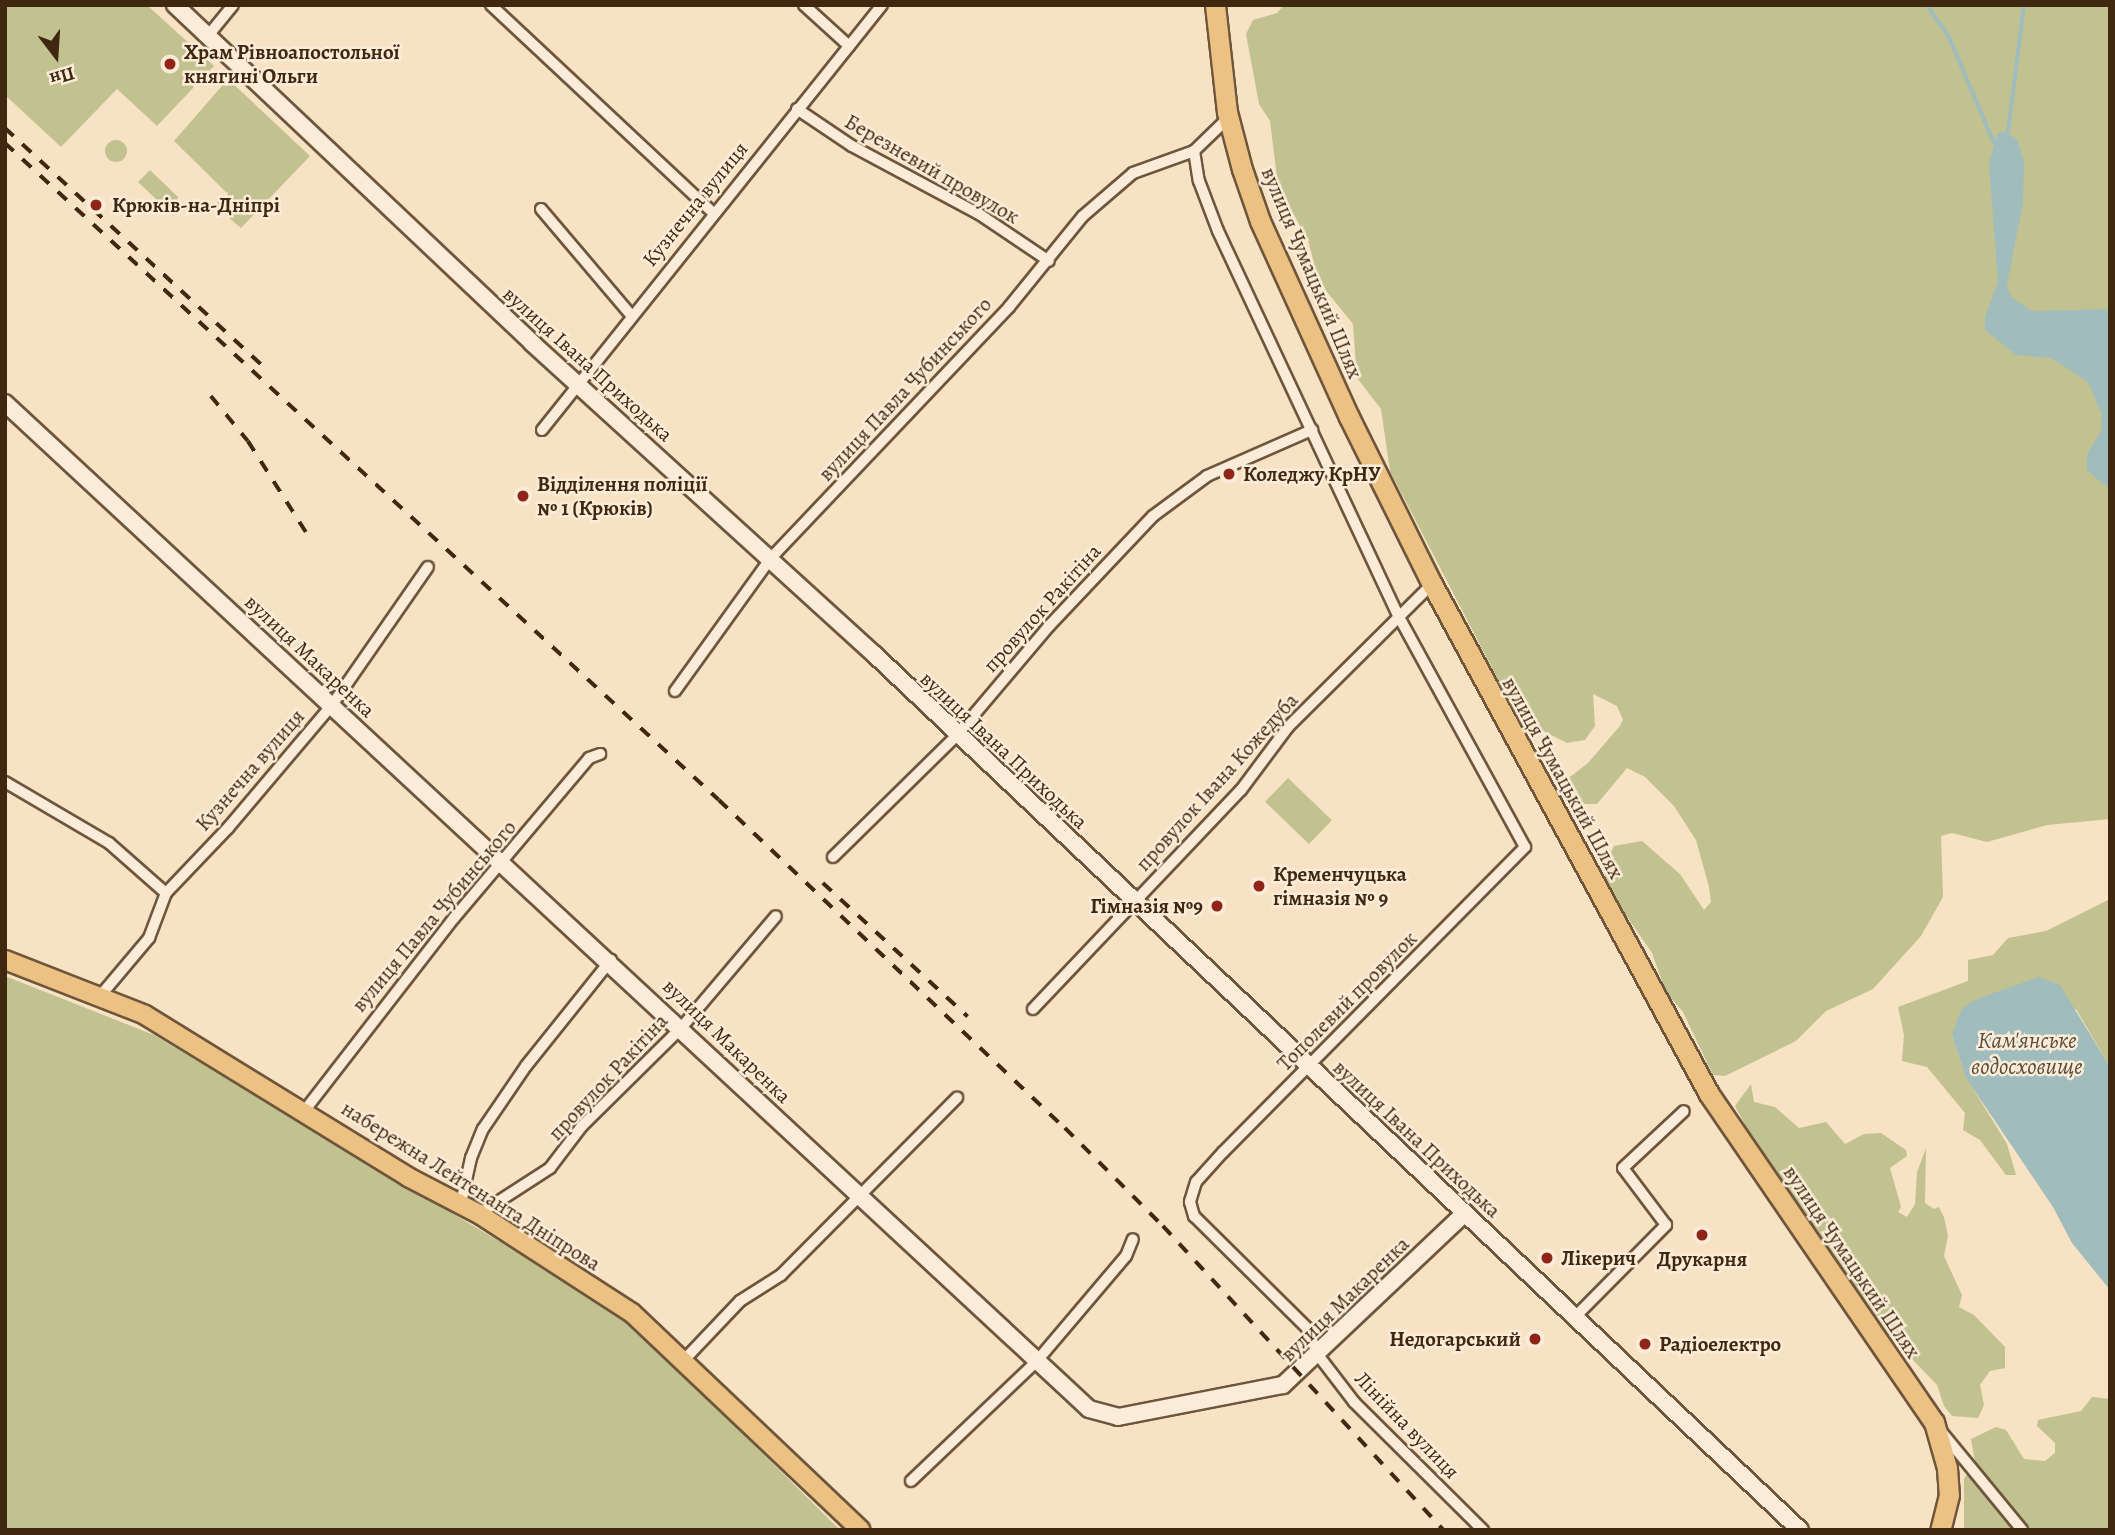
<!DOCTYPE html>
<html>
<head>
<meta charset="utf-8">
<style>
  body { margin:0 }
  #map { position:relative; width:2115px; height:1535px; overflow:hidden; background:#f7e2c3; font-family:Alegreya,serif }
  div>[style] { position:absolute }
  .green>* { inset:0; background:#c1c290; transform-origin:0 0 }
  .round { border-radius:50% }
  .water>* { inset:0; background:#a0bcbc }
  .stream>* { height:3.5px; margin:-1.75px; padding:0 1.75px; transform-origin:1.75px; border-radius:1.75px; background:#a0bcbc }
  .roads { filter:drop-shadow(2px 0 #6e563d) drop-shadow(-2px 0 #6e563d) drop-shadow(0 2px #6e563d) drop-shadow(0 -2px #6e563d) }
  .street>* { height:10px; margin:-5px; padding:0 5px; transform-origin:5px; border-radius:5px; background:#faecd8 }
  .secondary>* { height:16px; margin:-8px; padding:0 8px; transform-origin:8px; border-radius:8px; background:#faecd8 }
  .primary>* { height:18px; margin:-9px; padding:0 9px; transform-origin:9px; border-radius:9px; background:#ecc182 }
  .highway>* { height:19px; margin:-9.5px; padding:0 9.5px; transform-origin:9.5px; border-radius:9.5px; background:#ecc182 }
  .rail>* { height:3.5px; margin-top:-1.75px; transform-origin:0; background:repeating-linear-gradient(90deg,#402810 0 12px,transparent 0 24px) }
  .dots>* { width:19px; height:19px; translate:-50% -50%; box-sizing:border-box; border:4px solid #faecd8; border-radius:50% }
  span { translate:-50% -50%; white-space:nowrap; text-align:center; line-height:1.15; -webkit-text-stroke:5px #faecd8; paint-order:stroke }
  .poi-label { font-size:21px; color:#402810; font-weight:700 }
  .left { translate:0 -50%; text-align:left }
  .right { translate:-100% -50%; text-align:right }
  .street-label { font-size:21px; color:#402810 }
  .water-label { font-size:23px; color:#584d3b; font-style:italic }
  .frame { position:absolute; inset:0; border:7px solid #402810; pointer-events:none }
  .north { position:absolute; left:21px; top:21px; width:70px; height:70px; -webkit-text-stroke:5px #faecd8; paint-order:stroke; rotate:163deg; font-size:19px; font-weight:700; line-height:28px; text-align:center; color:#402810 }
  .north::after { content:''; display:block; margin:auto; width:24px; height:32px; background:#402810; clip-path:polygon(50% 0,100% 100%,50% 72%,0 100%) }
</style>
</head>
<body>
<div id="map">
  <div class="green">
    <div style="clip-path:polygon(5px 5px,147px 5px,214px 66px,157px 126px,117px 89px,61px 147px,5px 95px)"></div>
    <div style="clip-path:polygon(1284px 5px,2110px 5px,2110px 819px,2047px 825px,1987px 842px,1952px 833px,1941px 836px,1943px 897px,1921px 936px,1873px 989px,1826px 1011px,1796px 1041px,1725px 1076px,1713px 1075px,1683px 1012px,1666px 992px,1652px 953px,1606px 886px,1604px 869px,1614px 846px,1642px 841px,1680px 874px,1704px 910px,1711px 902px,1709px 887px,1696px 840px,1674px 806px,1645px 777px,1627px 768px,1597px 804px,1571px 804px,1562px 783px,1588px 763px,1619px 727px,1623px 720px,1617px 706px,1593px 694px,1595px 726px,1585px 740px,1567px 743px,1533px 726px,1506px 695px,1390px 471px,1381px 409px,1357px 378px,1353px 324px,1319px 282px,1308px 240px,1293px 213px,1280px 202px,1270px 121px,1259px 104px,1246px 34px,1253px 20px,1277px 13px)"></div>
    <div style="clip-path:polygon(228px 79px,310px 156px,241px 228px,214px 205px,227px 193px,174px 141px)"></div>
    <div class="round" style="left:105px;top:140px;width:22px;height:22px"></div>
    <div style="clip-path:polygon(150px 170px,178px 197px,174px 216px,138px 182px)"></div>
    <div style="left:1288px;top:778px;width:61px;height:33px;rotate:44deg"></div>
    <div style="clip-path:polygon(2110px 899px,2110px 1067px,2076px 1009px,1952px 1035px,1966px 1077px,2007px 1144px,2016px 1175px,2006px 1175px,1980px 1140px,1963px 1130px,1965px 1113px,1927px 1067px,1902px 1061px,1904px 1035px,1898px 1007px,1968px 981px,1968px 960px,1993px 955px,2008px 938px,2046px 931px)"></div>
    <div style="clip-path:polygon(5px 976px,154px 1035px,624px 1316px,840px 1530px,5px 1530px)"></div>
    <div style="clip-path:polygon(1751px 1084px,1754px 1102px,1775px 1107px,1799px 1128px,1826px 1122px,1845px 1144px,1864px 1134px,1881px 1133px,1906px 1150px,1907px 1156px,1890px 1168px,1901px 1207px,1898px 1212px,1907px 1217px,1915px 1204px,1917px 1172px,1926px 1148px,1925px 1203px,1934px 1209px,1939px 1207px,1944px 1217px,1948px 1236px,1944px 1256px,1962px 1295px,1959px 1307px,1974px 1315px,2005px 1347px,2005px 1368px,1990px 1371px,1980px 1385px,1984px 1405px,1978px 1418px,1952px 1416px,1944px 1406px,1937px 1385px,1880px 1326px,1762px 1156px,1735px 1106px)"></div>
    <div style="clip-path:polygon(2092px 1397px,2110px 1399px,2110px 1530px,1964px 1529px,1964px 1479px,1975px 1462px,1971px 1439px,1996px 1427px,2006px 1430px,2024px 1459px,2045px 1461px,2055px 1453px,2055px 1443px,2037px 1426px,2038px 1420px,2081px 1411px)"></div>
  </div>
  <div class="water">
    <div style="clip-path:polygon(2003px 131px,2017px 139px,2024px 162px,2023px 203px,2007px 285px,2011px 297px,2032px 311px,2110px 309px,2110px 490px,2087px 470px,2087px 454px,2101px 431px,2102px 415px,2088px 382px,2051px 358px,2016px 355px,1985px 330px,1985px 317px,1998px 282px,1989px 164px,1997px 134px)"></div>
    <div style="clip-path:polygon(2039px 977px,2060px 985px,2110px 1067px,2110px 1290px,2072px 1243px,2053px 1207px,1966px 1078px,1952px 1035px,1961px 1010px,1974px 1000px)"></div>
  </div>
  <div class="stream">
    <div style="left:1927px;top:5px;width:38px;rotate:55deg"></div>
    <div style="left:1949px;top:36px;width:115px;rotate:67deg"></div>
    <div style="left:2008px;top:132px;width:128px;rotate:-82.8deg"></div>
  </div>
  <div class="roads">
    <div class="street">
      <div style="left:491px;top:5px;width:304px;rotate:43.1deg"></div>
      <div style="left:804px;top:5px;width:61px;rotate:42.3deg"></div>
      <div style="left:207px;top:37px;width:41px;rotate:-50.9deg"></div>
      <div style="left:797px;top:109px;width:66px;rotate:33.9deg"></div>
      <div style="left:852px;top:146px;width:144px;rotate:28.2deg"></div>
      <div style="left:979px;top:214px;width:84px;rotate:33.9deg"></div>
      <div style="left:1194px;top:151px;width:30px;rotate:81deg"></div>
      <div style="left:1199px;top:181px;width:53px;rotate:69.2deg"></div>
      <div style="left:1218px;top:231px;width:426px;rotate:64.9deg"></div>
      <div style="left:1399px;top:617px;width:262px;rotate:61.3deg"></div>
      <div style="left:1525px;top:847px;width:429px;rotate:134.7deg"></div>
      <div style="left:1223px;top:1152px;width:40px;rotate:132deg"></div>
      <div style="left:1196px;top:1182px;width:21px;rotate:107deg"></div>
      <div style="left:1190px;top:1202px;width:15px;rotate:74deg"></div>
      <div style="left:1194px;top:1216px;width:159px;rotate:44.7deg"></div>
      <div style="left:1307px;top:1328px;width:29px;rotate:68deg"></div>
      <div style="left:1318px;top:1355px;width:59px;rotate:52.5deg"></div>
      <div style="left:1354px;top:1402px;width:182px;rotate:44.8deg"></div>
      <div style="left:1194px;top:151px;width:47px;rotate:-44.1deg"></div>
      <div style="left:541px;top:209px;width:139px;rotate:49.7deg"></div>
      <div style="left:542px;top:430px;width:544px;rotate:-51.34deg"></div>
      <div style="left:675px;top:691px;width:164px;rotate:-54.2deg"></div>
      <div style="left:771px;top:558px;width:346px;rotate:-46.5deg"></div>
      <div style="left:1009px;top:307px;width:117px;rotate:-50.9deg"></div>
      <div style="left:1083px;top:216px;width:66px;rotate:-40.7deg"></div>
      <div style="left:1133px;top:173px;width:65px;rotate:-19.8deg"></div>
      <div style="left:5px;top:782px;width:121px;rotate:30.4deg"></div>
      <div style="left:109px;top:843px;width:76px;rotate:41.3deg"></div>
      <div style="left:833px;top:857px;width:173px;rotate:-44.5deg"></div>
      <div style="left:956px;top:736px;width:144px;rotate:-49.8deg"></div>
      <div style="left:1049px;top:626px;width:151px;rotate:-46.6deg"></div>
      <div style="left:1153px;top:516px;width:67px;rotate:-36.5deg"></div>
      <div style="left:1207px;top:476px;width:115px;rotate:-23.7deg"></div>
      <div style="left:101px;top:995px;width:75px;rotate:-49.9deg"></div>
      <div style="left:149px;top:938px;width:48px;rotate:-69.3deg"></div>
      <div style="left:166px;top:893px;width:90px;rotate:-46.4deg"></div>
      <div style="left:228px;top:828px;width:161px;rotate:-49.8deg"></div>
      <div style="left:332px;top:705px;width:168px;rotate:-55.2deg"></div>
      <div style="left:1033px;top:1009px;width:302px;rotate:-46.5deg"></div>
      <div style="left:1241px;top:790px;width:79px;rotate:-53.3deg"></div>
      <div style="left:1288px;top:727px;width:203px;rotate:-44.8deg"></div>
      <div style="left:305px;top:1110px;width:243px;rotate:-52.2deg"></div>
      <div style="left:454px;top:918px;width:209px;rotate:-49.8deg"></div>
      <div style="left:589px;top:758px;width:12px;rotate:-20deg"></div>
      <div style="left:461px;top:1203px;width:46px;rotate:-77.5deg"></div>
      <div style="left:471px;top:1158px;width:31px;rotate:-68deg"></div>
      <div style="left:483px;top:1129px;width:76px;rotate:-55.7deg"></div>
      <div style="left:526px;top:1066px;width:136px;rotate:-51.3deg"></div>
      <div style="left:479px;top:1214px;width:85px;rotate:-32.9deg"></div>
      <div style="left:550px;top:1168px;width:53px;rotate:-52.7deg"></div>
      <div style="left:582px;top:1126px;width:141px;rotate:-44.7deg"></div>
      <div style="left:682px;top:1027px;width:145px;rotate:-49.7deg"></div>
      <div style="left:1574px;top:1318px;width:131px;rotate:-45.3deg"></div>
      <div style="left:1666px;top:1225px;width:71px;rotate:-127deg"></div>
      <div style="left:1623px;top:1168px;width:83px;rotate:-43.1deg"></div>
      <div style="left:685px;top:1359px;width:80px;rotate:-46.5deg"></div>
      <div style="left:740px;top:1301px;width:49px;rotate:-32.4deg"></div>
      <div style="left:781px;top:1275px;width:250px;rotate:-45.2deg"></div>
      <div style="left:1940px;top:1430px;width:129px;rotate:50.6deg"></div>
      <div style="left:911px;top:1481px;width:173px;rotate:-43.6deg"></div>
      <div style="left:1036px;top:1362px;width:139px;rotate:-49.7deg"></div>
      <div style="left:1126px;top:1256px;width:18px;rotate:-68deg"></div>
    </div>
    <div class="secondary">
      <div style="left:175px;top:5px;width:492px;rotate:43.4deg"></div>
      <div style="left:532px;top:343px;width:464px;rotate:42.3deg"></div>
      <div style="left:875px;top:655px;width:1273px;rotate:43.41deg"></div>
      <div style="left:5px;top:403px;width:1479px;rotate:42.86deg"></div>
      <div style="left:1089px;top:1409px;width:30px;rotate:15deg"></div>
      <div style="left:1118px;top:1417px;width:168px;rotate:-11deg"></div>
      <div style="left:1283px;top:1385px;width:248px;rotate:-43.4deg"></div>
    </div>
    <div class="primary">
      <div style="left:5px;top:960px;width:150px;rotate:21.4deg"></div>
      <div style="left:145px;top:1015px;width:309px;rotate:31.6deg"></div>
      <div style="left:408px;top:1177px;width:80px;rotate:27.5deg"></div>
      <div style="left:479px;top:1214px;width:182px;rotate:32.9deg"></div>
      <div style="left:632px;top:1313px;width:315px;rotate:43.5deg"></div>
    </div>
    <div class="highway">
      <div style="left:1215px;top:5px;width:108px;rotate:83.6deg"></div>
      <div style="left:1227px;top:112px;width:59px;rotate:75.3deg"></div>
      <div style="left:1242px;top:169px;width:55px;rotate:70.9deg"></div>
      <div style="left:1260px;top:221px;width:215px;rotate:65.6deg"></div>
      <div style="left:1349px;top:417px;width:186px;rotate:63.6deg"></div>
      <div style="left:1432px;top:584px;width:580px;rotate:61.49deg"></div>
      <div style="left:1709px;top:1094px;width:398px;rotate:55.6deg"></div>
      <div style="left:1934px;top:1422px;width:48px;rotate:74.2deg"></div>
      <div style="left:1947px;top:1468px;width:27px;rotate:86deg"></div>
      <div style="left:1949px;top:1495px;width:36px;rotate:104deg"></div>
    </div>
  </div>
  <div class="rail">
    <div style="left:5px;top:128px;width:357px;rotate:42.7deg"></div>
    <div style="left:5px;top:143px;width:970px;rotate:42.62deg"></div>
    <div style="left:719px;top:800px;width:477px;rotate:43.5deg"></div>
    <div style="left:1065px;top:1128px;width:139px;rotate:45deg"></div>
    <div style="left:1163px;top:1226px;width:414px;rotate:47.3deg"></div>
    <div style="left:211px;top:396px;width:58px;rotate:50.6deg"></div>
    <div style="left:248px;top:441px;width:108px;rotate:57.5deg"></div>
    <div style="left:823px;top:883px;width:197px;rotate:42.7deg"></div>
  </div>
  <div class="dots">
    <div style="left:170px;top:64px;background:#8f2418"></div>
    <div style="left:96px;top:205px;background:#8f2418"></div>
    <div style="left:1229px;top:474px;background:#8f2418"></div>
    <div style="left:523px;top:496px;background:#8f2418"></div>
    <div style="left:1259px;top:886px;background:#8f2418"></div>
    <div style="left:1217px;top:906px;background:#8f2418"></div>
    <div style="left:1702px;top:1235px;background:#8f2418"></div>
    <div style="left:1547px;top:1258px;background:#8f2418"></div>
    <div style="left:1535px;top:1339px;background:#8f2418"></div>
    <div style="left:1645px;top:1344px;background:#8f2418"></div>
  </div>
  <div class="poi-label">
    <span class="left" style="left:184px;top:64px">Храм Рівноапостольної<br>княгині Ольги</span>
    <span class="left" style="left:112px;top:205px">Крюків-на-Дніпрі</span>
    <span class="left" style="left:1243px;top:474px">Коледжу КрНУ</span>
    <span class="left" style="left:537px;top:496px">Відділення поліції<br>№ 1 (Крюків)</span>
    <span class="left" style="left:1273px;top:886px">Кременчуцька<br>гімназія № 9</span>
    <span class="right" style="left:1203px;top:906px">Гімназія №9</span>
    <span class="left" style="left:1561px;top:1258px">Лікерич</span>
    <span style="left:1702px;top:1259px">Друкарня</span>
    <span class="right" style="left:1521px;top:1339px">Недогарський</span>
    <span class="left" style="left:1659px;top:1344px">Радіоелектро</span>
  </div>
  <div class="street-label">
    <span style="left:932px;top:169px;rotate:30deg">Березневий провулок</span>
    <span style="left:695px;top:204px;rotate:-51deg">Кузнечна вулиця</span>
    <span style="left:1312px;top:273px;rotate:67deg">вулиця Чумацький Шлях</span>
    <span style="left:588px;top:364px;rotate:42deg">вулиця Івана Приходька</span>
    <span style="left:905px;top:389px;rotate:-47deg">вулиця Павла Чубинського</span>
    <span style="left:1042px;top:608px;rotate:-48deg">провулок Ракітіна</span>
    <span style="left:310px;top:656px;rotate:43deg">вулиця Макаренка</span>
    <span style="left:1004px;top:750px;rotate:43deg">вулиця Івана Приходька</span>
    <span style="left:250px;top:770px;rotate:-49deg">Кузнечна вулиця</span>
    <span style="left:1563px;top:778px;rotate:61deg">вулиця Чумацький Шлях</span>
    <span style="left:1217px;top:782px;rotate:-48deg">провулок Івана Кожедуба</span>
    <span style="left:434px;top:916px;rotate:-50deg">вулиця Павла Чубинського</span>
    <span style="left:1347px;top:1001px;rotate:-45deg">Тополевий провулок</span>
    <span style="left:727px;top:1041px;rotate:44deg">вулиця Макаренка</span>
    <span style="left:608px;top:1077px;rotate:-47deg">провулок Ракітіна</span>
    <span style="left:1417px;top:1139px;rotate:43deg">вулиця Івана Приходька</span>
    <span style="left:471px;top:1186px;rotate:32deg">набережна Лейтенанта Дніпрова</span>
    <span style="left:1852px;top:1262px;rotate:56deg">вулиця Чумацький Шлях</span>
    <span style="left:1345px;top:1299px;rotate:-44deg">вулиця Макаренка</span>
    <span style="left:1407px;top:1425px;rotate:46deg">Лінійна вулиця</span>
  </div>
  <div class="water-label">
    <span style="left:2027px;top:1054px">Кам'янське<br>водосховище</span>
  </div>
  <div class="frame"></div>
  <div class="north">Пн</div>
</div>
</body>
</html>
